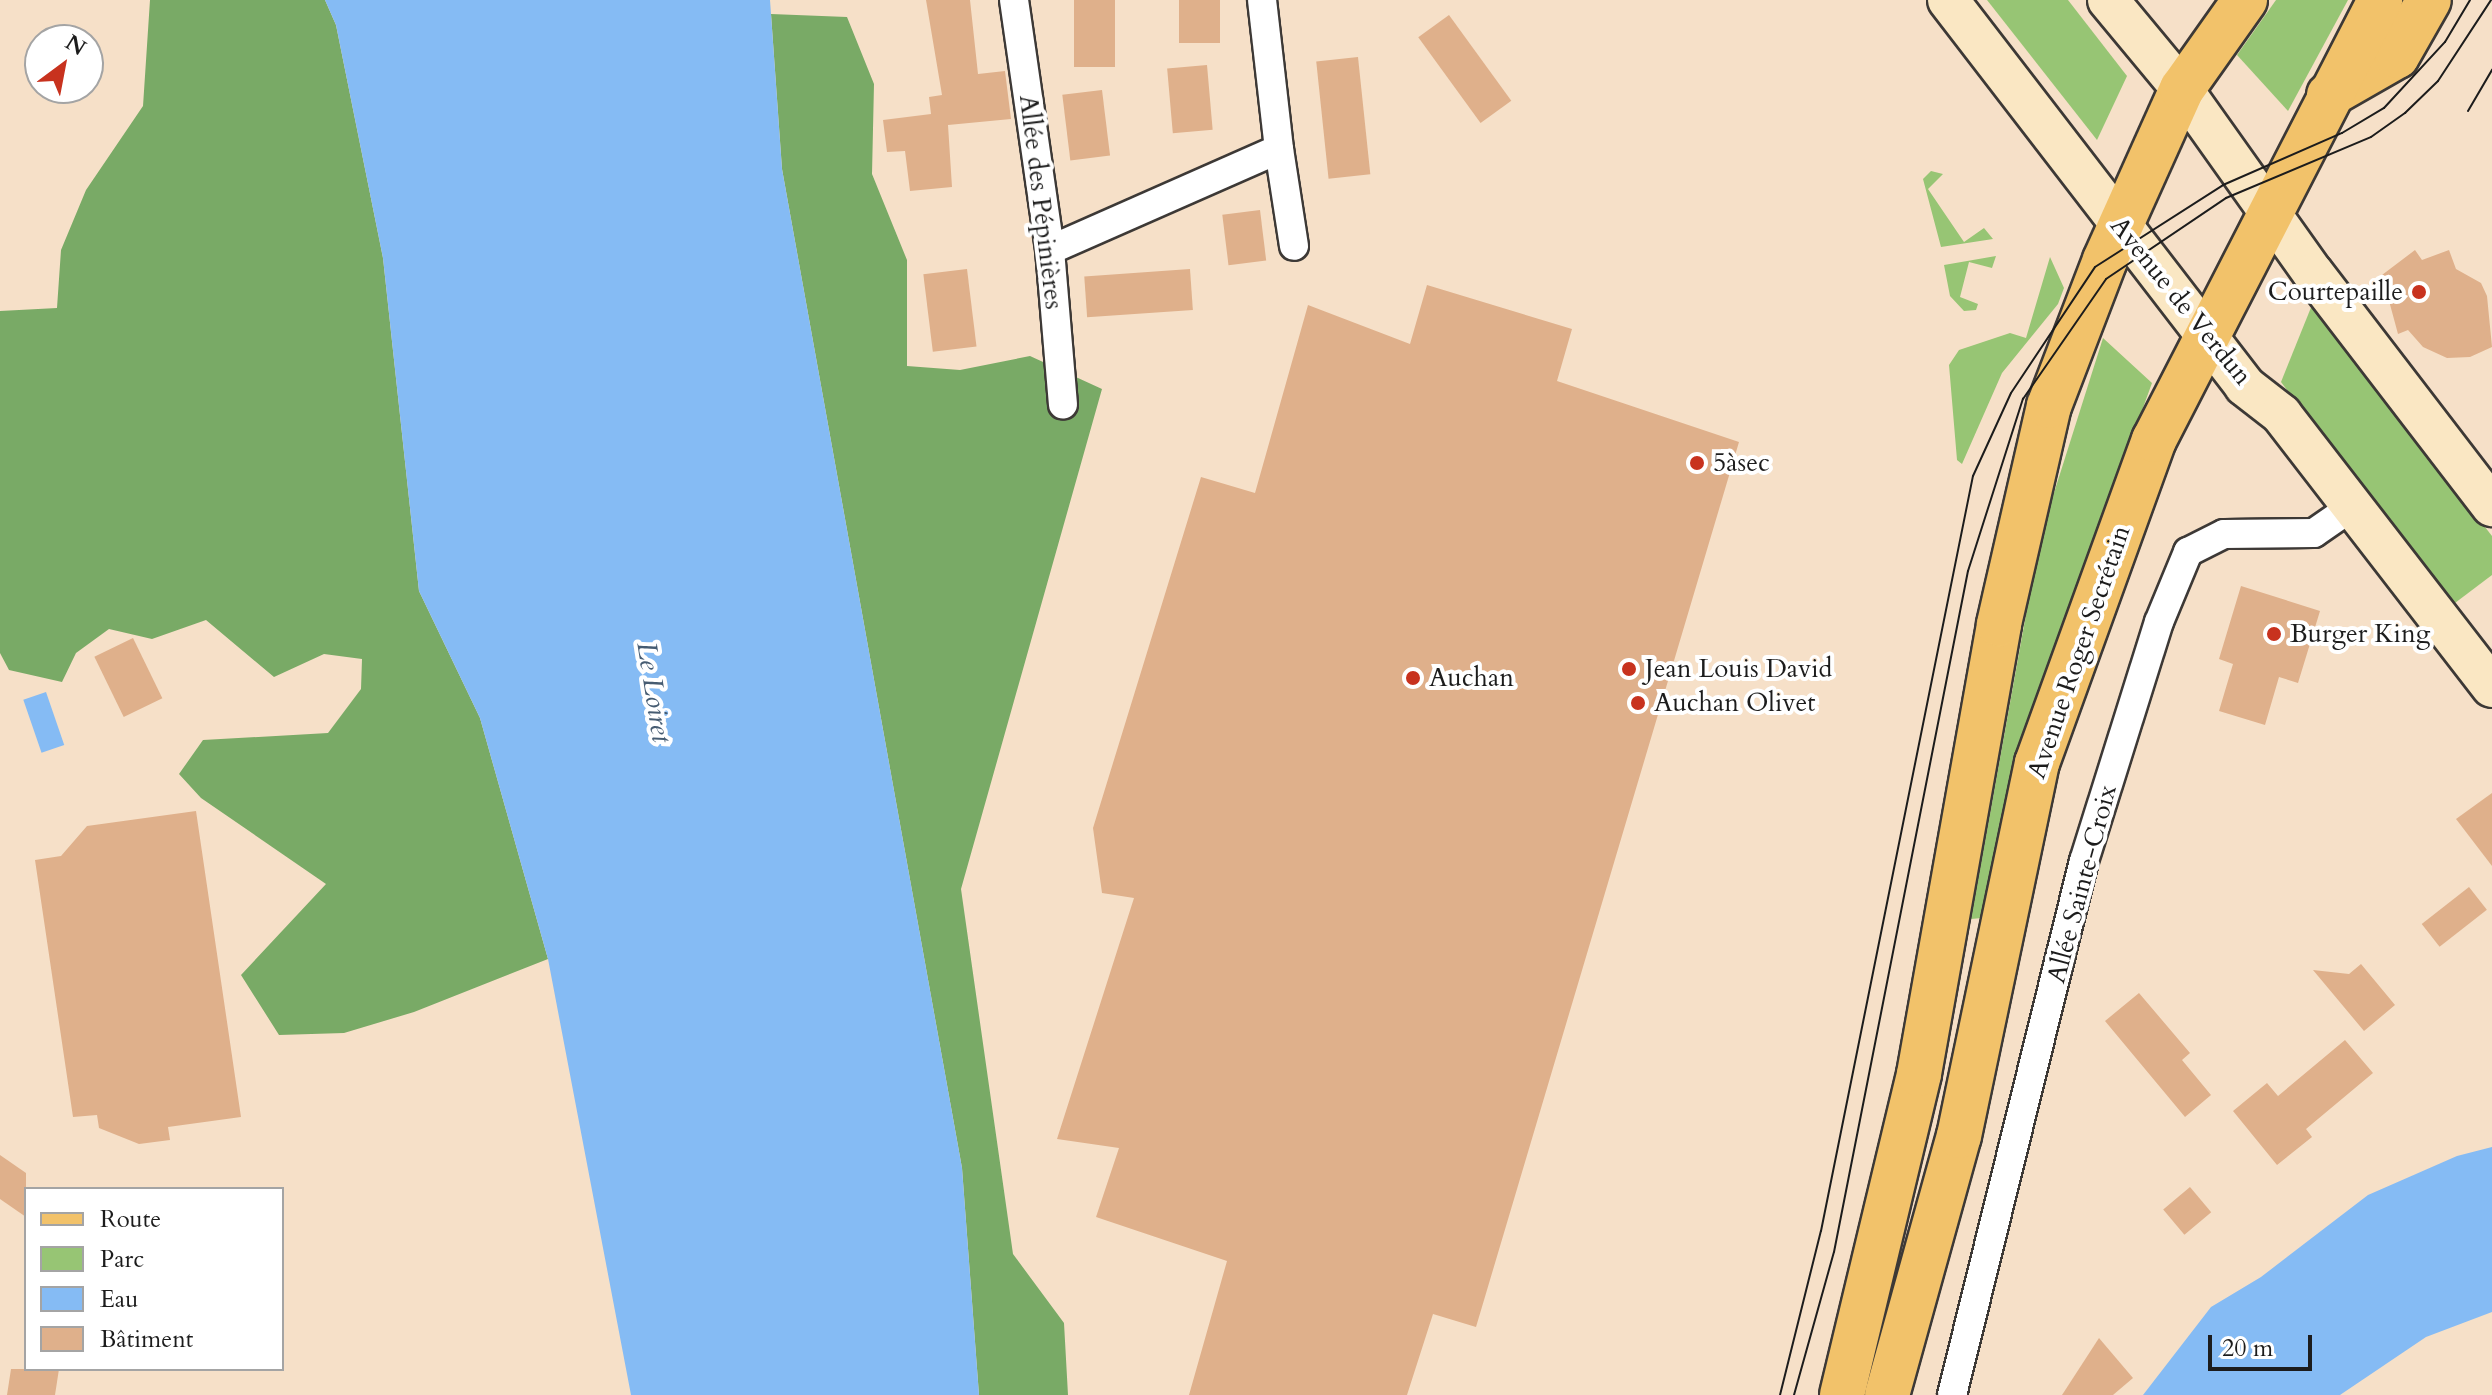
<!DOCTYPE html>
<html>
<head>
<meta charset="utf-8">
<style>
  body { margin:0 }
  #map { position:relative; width:2492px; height:1395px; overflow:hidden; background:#f6e0c8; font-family:Cardo,serif }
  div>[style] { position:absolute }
  .green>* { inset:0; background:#97c574 }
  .forest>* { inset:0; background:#79aa66 }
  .water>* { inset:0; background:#85bbf4; transform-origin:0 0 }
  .building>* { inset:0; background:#dfb08b; transform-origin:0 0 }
  .roads { filter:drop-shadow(2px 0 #3d3936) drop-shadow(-2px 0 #3d3936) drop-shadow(0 2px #3d3936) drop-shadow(0 -2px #3d3936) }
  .street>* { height:28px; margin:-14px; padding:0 14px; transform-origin:14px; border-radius:14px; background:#fff }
  .secondary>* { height:40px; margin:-20px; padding:0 20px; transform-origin:20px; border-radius:20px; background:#fae7c3 }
  .primary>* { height:44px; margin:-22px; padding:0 22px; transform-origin:22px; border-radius:22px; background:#f2c26a }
  .tram>* { height:2px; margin:-1px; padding:0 1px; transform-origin:1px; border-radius:1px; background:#1c1c1c }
  .dots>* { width:22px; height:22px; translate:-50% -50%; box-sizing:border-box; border:4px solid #fff; border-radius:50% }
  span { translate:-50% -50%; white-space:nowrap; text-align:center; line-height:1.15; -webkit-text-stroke:8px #fff; paint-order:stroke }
  .street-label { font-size:26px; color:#1c1c1c }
  .poi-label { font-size:26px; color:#1c1c1c }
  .right { translate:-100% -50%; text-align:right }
  .left { translate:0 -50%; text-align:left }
  .water-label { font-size:28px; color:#465c72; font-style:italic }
  .legend { position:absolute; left:24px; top:1187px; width:260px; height:184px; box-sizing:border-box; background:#fff; border:2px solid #a4a4a4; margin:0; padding:10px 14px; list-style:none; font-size:24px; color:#1c1c1c }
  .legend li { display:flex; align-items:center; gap:16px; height:40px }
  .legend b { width:40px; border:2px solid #a4a4a4 }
  .north { position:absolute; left:24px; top:24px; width:80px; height:80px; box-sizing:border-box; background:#fff; border:2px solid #a4a4a4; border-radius:50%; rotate:32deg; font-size:22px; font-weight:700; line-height:32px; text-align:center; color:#1c1c1c }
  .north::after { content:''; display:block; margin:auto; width:28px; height:36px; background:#c8321e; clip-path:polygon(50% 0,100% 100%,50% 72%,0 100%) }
  .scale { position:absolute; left:2208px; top:1335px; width:104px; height:36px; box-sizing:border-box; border:4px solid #1c1c1c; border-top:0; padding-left:10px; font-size:24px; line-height:28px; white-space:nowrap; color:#1c1c1c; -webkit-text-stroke:6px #fff; paint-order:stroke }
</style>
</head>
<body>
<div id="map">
  <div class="green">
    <div style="clip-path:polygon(1987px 0,2068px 0,2127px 76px,2097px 140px)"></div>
    <div style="clip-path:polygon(2276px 0,2348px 0,2288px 111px,2237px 55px)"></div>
    <div style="clip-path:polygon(1931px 171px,1943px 174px,1928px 189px,1964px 242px,1984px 228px,1993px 239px,1941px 247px,1923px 179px)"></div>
    <div style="clip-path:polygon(1996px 256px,1992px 268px,1969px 262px,1960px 297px,1978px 304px,1976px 310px,1964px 311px,1950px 296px,1944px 265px)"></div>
    <div style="clip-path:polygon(2050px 257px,2064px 288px,2058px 304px,2002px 373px,1962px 464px,1957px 460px,1949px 365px,1959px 350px,2010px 333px,2026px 338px)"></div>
    <div style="clip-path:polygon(2312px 305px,2492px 536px,2492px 575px,2451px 606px,2281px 382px)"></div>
    <div style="clip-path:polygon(2103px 338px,2152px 383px,2015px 760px,1982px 918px,1971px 919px,2040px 537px)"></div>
  </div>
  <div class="forest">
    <div style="clip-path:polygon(150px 0,325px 0,336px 25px,383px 258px,419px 591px,480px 718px,548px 959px,414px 1012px,344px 1033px,279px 1035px,241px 975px,326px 884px,201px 798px,179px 774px,203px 740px,328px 733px,361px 689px,362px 659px,324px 654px,274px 677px,206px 620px,152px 639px,109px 629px,76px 653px,62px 682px,9px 670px,0 653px,0 311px,57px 308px,61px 250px,86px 190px,143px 106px)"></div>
    <div style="clip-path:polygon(771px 14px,847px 17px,874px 84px,872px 174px,907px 260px,907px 366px,960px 370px,1030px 356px,1102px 389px,961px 889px,1013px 1254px,1064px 1323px,1068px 1395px,979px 1395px,962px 1168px,782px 169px)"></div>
  </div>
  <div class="water">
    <div style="clip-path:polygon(325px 0,770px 0,782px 169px,962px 1168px,979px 1395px,631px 1395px,548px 959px,480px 718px,419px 591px,383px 258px,336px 25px)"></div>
    <div style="left:46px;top:692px;width:56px;height:24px;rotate:71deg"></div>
    <div style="clip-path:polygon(2492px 1147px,2492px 1312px,2426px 1337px,2340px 1395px,2143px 1395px,2211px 1307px,2261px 1277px,2368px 1195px,2457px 1156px)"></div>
  </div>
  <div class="building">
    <div style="clip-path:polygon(926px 0,970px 0,978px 74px,1005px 71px,1011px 119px,948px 125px,952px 187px,910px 191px,905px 151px,887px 152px,883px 120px,931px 114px,929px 97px,942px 95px)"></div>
    <div style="left:1074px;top:0;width:41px;height:67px"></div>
    <div style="left:1179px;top:0;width:41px;height:43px"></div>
    <div style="left:1449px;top:15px;width:106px;height:38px;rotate:54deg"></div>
    <div style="left:1358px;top:57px;width:118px;height:42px;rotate:84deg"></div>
    <div style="left:1207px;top:65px;width:65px;height:40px;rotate:85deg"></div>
    <div style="left:1102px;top:90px;width:66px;height:40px;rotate:83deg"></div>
    <div style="left:1260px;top:210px;width:51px;height:38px;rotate:83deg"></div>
    <div style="clip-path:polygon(2415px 250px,2422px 260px,2449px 250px,2456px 269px,2481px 283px,2487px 296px,2492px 347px,2470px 357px,2447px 358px,2423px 347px,2408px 330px,2398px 334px,2382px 275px)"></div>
    <div style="left:967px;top:269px;width:78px;height:44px;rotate:83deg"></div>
    <div style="left:1190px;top:269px;width:41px;height:106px;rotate:86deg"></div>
    <div style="clip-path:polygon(1427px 285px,1572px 329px,1557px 381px,1739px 442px,1476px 1327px,1433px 1314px,1407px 1395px,1189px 1395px,1227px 1261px,1096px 1217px,1119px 1148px,1057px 1139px,1134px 898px,1102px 893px,1093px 828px,1201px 477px,1255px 493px,1308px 305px,1410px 344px)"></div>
    <div style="clip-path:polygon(2241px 586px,2320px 611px,2298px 683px,2279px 677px,2265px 725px,2219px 711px,2233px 664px,2219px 659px)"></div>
    <div style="left:133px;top:638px;width:67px;height:43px;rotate:64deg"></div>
    <div style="clip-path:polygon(2492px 793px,2492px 866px,2456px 819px)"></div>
    <div style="clip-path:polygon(196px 811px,241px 1117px,168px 1127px,170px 1140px,139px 1144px,99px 1128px,97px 1115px,73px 1117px,35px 860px,61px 856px,87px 826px)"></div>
    <div style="left:2469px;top:887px;width:29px;height:60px;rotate:52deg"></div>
    <div style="clip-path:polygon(2361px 964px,2395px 1005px,2364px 1031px,2313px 970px,2349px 974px)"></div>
    <div style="clip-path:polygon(2139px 993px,2190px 1053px,2182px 1060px,2211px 1095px,2185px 1117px,2105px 1021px)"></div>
    <div style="clip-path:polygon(2345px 1040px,2373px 1073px,2306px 1129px,2312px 1137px,2277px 1165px,2233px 1111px,2267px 1083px,2278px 1096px)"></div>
    <div style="clip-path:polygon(0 1155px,26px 1173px,26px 1217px,0 1199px)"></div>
    <div style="left:2190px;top:1187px;width:33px;height:35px;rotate:50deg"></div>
    <div style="clip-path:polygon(2099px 1338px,2133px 1378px,2113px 1395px,2062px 1395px)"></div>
    <div style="clip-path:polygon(11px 1369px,59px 1369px,55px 1395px,7px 1395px)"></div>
  </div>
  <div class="roads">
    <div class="street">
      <div style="left:1014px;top:0;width:253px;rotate:81.8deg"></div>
      <div style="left:1050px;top:250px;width:155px;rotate:85.2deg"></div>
      <div style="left:1279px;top:149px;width:98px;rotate:81.2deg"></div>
      <div style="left:1050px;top:250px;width:250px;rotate:-23.8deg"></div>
      <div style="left:1279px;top:149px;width:150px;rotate:-96.5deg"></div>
      <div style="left:1952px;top:1395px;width:550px;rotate:-76.12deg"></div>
      <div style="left:2084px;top:861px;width:250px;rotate:-72.6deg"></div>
      <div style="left:2159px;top:622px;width:76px;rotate:-67.5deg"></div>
      <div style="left:2188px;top:552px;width:40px;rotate:-26.6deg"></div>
      <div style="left:2224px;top:534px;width:90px;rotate:-0.6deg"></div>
      <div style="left:2314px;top:533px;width:47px;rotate:-34.7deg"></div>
    </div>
    <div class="secondary">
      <div style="left:1948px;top:0;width:487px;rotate:52.4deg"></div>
      <div style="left:2245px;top:386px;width:46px;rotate:37.9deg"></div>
      <div style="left:2281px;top:414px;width:345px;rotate:52.3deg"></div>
      <div style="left:2108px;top:0;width:116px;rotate:50.3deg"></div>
      <div style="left:2182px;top:89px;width:226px;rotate:54.6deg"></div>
      <div style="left:2313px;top:273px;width:294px;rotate:52.5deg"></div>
    </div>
    <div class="primary">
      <div style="left:2329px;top:95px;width:78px;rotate:-29.8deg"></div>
      <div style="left:2397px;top:56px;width:64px;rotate:-60.3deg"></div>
      <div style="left:1842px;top:1395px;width:330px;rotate:-76.5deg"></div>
      <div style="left:1919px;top:1074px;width:457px;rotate:-79.9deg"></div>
      <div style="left:1999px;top:624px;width:224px;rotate:-77.1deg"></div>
      <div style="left:2049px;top:406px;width:156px;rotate:-69deg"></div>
      <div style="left:2105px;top:260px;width:188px;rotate:-65.8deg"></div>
      <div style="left:2182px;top:89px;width:109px;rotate:-54.7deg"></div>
      <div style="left:1887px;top:1395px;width:269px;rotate:-74.5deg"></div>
      <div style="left:1959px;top:1136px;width:381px;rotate:-78.2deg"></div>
      <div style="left:2037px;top:763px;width:344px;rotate:-70.1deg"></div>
      <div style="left:2154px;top:440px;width:495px;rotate:-62.8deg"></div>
    </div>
  </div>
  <div class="tram">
    <div style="left:2468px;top:111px;width:48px;rotate:-59.7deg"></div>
    <div style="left:1780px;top:1395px;width:169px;rotate:-76deg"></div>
    <div style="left:1821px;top:1231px;width:770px;rotate:-78.62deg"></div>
    <div style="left:1973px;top:476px;width:91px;rotate:-65.4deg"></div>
    <div style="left:2011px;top:393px;width:151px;rotate:-56.3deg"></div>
    <div style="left:2095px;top:267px;width:152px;rotate:-32.6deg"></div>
    <div style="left:2223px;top:185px;width:130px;rotate:-23.6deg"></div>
    <div style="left:2342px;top:133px;width:49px;rotate:-30.8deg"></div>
    <div style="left:2384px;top:108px;width:90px;rotate:-47.3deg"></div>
    <div style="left:2445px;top:42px;width:49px;rotate:-59.2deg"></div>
    <div style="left:1794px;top:1395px;width:148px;rotate:-74.4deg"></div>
    <div style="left:1834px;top:1252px;width:694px;rotate:-78.87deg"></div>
    <div style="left:1968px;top:571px;width:181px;rotate:-72.3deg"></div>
    <div style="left:2023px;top:399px;width:146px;rotate:-55.3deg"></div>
    <div style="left:2106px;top:279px;width:145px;rotate:-34deg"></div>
    <div style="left:2226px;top:198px;width:157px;rotate:-22.8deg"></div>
    <div style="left:2371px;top:137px;width:42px;rotate:-35.2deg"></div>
    <div style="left:2405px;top:113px;width:46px;rotate:-44.1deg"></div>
    <div style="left:2438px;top:81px;width:97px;rotate:-56.8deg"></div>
  </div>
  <div class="dots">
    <div style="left:2419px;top:292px;background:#c8321e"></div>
    <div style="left:1697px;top:463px;background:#c8321e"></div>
    <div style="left:2274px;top:634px;background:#c8321e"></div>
    <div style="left:1629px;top:669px;background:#c8321e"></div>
    <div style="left:1413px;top:678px;background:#c8321e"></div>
    <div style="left:1638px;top:703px;background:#c8321e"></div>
  </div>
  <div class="street-label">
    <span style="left:1041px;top:202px;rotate:83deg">Allée des Pépinières</span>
    <span style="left:2181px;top:301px;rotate:51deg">Avenue de Verdun</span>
    <span style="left:2079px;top:652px;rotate:-71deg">Avenue Roger Secrétain</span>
    <span style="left:2082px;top:884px;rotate:-75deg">Allée Sainte-Croix</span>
  </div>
  <div class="poi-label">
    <span class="right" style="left:2403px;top:292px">Courtepaille</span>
    <span class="left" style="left:1713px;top:463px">5àsec</span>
    <span class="left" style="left:2290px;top:634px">Burger King</span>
    <span class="left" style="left:1645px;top:669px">Jean Louis David</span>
    <span class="left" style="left:1429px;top:678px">Auchan</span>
    <span class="left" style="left:1654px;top:703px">Auchan Olivet</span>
  </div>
  <div class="water-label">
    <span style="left:654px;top:692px;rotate:81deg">Le Loiret</span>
  </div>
  <ul class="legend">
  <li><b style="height:10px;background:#f2c26a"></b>Route</li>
  <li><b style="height:22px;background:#97c574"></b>Parc</li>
  <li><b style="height:22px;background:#85bbf4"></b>Eau</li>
  <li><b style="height:22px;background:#dfb08b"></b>Bâtiment</li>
  </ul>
  <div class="north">N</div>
  <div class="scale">20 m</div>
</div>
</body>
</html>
